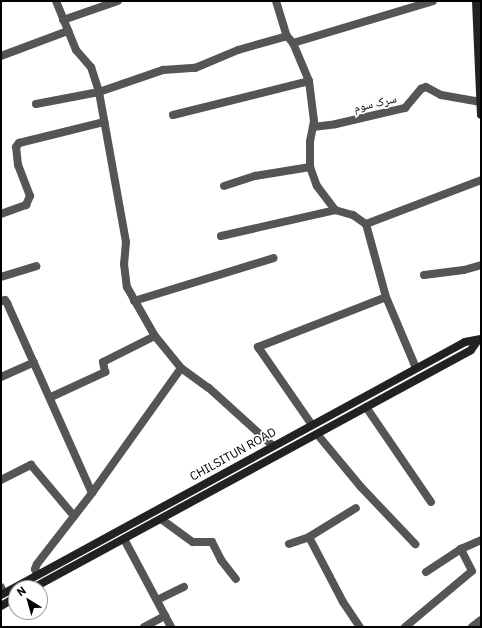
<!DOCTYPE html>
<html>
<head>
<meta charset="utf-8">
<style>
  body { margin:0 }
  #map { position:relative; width:482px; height:628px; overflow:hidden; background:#fff; font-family:"IBM Plex Sans","Noto Naskh Arabic",sans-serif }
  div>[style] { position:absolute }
  .street>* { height:8px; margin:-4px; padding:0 4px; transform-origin:4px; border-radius:4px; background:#555 }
  .secondary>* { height:8px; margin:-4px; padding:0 4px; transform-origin:4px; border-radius:4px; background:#222 }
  span { translate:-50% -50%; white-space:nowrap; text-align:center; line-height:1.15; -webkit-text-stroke:3.5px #fff; paint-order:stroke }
  .street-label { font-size:12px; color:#000 }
  .frame { position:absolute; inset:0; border:2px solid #000; pointer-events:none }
  .north { position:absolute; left:8px; top:580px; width:40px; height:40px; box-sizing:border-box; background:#fff; border:1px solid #999; border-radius:50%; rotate:323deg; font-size:11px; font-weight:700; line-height:16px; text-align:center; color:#000 }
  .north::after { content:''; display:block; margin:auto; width:14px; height:18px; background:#000; clip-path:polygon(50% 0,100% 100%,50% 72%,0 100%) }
</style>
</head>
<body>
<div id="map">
  <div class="street">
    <div style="left:56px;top:1px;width:53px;rotate:67.8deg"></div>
    <div style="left:76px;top:50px;width:23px;rotate:49deg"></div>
    <div style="left:91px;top:67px;width:26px;rotate:72deg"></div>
    <div style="left:99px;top:92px;width:152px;rotate:79.8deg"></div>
    <div style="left:126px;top:242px;width:22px;rotate:95deg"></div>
    <div style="left:124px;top:264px;width:23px;rotate:83deg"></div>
    <div style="left:127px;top:287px;width:56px;rotate:60.3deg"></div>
    <div style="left:155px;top:336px;width:41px;rotate:50.9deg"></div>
    <div style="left:181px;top:368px;width:34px;rotate:36deg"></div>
    <div style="left:209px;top:388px;width:86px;rotate:42.2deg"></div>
    <div style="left:276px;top:1px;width:37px;rotate:73deg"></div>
    <div style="left:287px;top:36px;width:9px;rotate:49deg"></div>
    <div style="left:293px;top:43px;width:41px;rotate:67.2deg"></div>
    <div style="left:309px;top:81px;width:40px;rotate:82.9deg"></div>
    <div style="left:314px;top:121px;width:21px;rotate:101deg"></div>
    <div style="left:310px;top:142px;width:25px;rotate:90deg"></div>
    <div style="left:310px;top:167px;width:20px;rotate:70deg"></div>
    <div style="left:317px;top:186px;width:30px;rotate:53deg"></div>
    <div style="left:335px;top:210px;width:19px;rotate:16deg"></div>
    <div style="left:353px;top:215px;width:16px;rotate:35deg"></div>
    <div style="left:366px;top:224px;width:76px;rotate:74.7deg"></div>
    <div style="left:386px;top:297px;width:77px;rotate:67.1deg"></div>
    <div style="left:63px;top:20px;width:58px;rotate:-19.1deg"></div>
    <div style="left:293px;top:43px;width:146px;rotate:-16.7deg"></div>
    <div style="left:1px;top:56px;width:72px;rotate:-20.5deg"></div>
    <div style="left:36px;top:104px;width:64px;rotate:-10.8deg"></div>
    <div style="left:99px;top:92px;width:68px;rotate:-19deg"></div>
    <div style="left:163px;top:70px;width:32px;rotate:-4deg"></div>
    <div style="left:195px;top:68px;width:47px;rotate:-22.7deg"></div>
    <div style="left:238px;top:50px;width:51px;rotate:-15.9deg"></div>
    <div style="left:173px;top:115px;width:140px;rotate:-14deg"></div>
    <div style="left:313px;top:127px;width:23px;rotate:-7deg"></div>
    <div style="left:336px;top:124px;width:71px;rotate:-13.1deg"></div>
    <div style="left:405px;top:108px;width:25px;rotate:-50deg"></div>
    <div style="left:421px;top:89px;width:5px;rotate:-22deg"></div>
    <div style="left:426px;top:87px;width:17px;rotate:28deg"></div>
    <div style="left:441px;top:95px;width:39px;rotate:10deg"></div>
    <div style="left:224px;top:186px;width:33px;rotate:-18deg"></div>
    <div style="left:255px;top:176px;width:56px;rotate:-9.3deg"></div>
    <div style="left:1px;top:214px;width:27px;rotate:-20deg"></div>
    <div style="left:26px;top:205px;width:10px;rotate:-66deg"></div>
    <div style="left:30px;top:196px;width:33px;rotate:-111deg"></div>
    <div style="left:18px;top:165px;width:18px;rotate:-96deg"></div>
    <div style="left:16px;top:147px;width:5px;rotate:-53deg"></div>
    <div style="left:19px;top:143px;width:88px;rotate:-13.9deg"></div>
    <div style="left:366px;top:224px;width:123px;rotate:-20.9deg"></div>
    <div style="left:221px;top:236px;width:117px;rotate:-12.8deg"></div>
    <div style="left:424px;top:275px;width:40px;rotate:-7.1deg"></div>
    <div style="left:464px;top:270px;width:18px;rotate:-16deg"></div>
    <div style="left:1px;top:277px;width:37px;rotate:-17deg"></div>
    <div style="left:1px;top:301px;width:4px;rotate:-14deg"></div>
    <div style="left:5px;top:300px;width:4px;rotate:56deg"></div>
    <div style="left:7px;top:303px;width:208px;rotate:65.9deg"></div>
    <div style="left:134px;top:301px;width:146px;rotate:-17.1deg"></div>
    <div style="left:1px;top:377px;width:36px;rotate:-24deg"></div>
    <div style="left:51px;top:397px;width:60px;rotate:-24.8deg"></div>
    <div style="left:105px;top:372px;width:10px;rotate:-101deg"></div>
    <div style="left:103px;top:362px;width:58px;rotate:-26.6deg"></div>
    <div style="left:366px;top:407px;width:115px;rotate:55.6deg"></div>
    <div style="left:312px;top:425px;width:95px;rotate:-124.7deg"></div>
    <div style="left:258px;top:347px;width:137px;rotate:-21.3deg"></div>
    <div style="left:317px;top:434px;width:69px;rotate:50.3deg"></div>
    <div style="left:361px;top:487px;width:79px;rotate:46.5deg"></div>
    <div style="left:1px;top:480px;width:34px;rotate:-27deg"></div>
    <div style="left:31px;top:465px;width:67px;rotate:49.9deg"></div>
    <div style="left:161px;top:519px;width:39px;rotate:36deg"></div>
    <div style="left:193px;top:542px;width:19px"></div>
    <div style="left:212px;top:542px;width:20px;rotate:63deg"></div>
    <div style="left:221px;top:560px;width:24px;rotate:52deg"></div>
    <div style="left:309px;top:537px;width:73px;rotate:62.4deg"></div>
    <div style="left:343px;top:602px;width:30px;rotate:56deg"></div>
    <div style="left:124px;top:539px;width:100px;rotate:61.9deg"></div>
    <div style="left:289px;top:544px;width:21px;rotate:-19deg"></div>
    <div style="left:309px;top:537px;width:55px;rotate:-31.7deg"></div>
    <div style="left:426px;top:572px;width:42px;rotate:-33.3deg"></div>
    <div style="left:37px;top:575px;width:6px;rotate:-108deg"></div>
    <div style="left:35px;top:569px;width:5px;rotate:-68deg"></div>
    <div style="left:37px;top:564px;width:90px;rotate:-52.2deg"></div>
    <div style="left:92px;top:493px;width:153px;rotate:-54.5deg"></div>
    <div style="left:1px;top:587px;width:6px;rotate:72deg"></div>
    <div style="left:157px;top:600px;width:30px;rotate:-26deg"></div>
    <div style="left:144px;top:627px;width:24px;rotate:-28deg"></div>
    <div style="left:405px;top:627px;width:87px;rotate:-39.9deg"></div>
    <div style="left:472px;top:571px;width:25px;rotate:-117deg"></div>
    <div style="left:461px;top:549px;width:22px;rotate:-24deg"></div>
    <div style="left:472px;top:627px;width:11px;rotate:-38deg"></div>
  </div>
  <div class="secondary">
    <div style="left:476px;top:1px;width:114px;rotate:87.5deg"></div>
    <div style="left:33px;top:588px;width:498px;rotate:-28.5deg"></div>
    <div style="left:471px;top:350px;width:12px;rotate:-55deg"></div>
    <div style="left:1px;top:595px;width:528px;rotate:-28.6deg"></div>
    <div style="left:465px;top:342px;width:16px;rotate:-11deg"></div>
    <div style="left:1px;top:606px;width:17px;rotate:-31deg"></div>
  </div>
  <div class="street-label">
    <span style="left:375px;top:103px;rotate:-13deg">سرک سوم</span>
    <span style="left:233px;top:454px;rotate:-29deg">CHILSITUN ROAD</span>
  </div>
  <div class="frame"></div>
  <div class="north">N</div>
</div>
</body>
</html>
